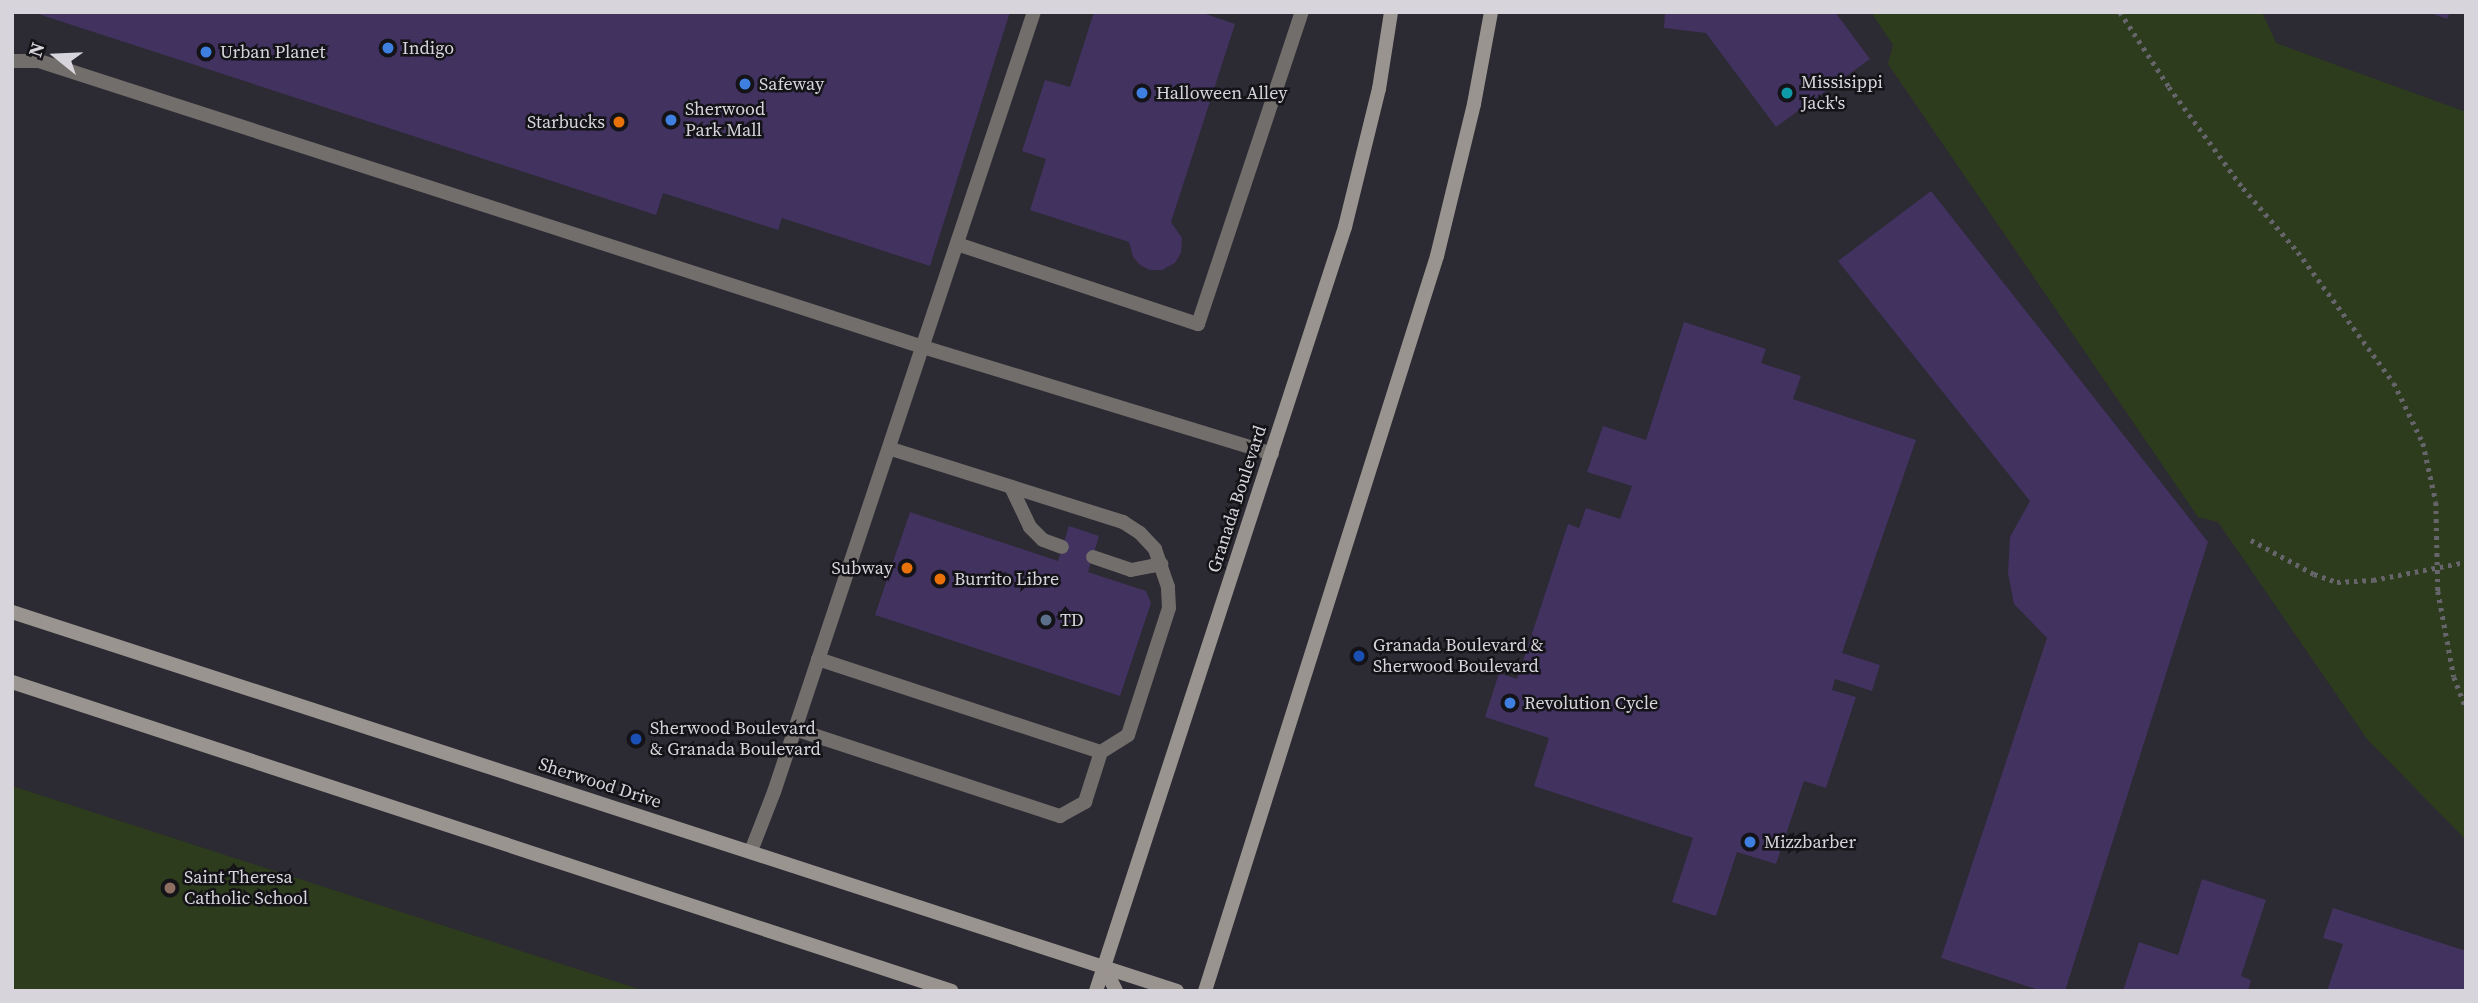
<!DOCTYPE html>
<html>
<head>
<meta charset="utf-8">
<style>
  body { margin:0 }
  #map { position:relative; width:2478px; height:1003px; overflow:hidden; background:#2c2a32; font-family:"Source Serif 4",serif }
  div>[style] { position:absolute }
  .green>* { inset:0; background:#2d3c1c }
  .building>* { inset:0; background:#41325f }
  .path>* { height:4.5px; margin-top:-2.25px; transform-origin:0; background:repeating-linear-gradient(90deg,#67656c 0 3.5px,transparent 0 8.5px) }
  .service>* { height:14px; margin:-7px; padding:0 7px; transform-origin:7px; border-radius:7px; background:#726e6c }
  .secondary>* { height:14px; margin:-7px; padding:0 7px; transform-origin:7px; border-radius:7px; background:#9a9490 }
  .dots>* { width:19px; height:19px; translate:-50% -50%; box-sizing:border-box; border:4px solid #141317; border-radius:50% }
  span { translate:-50% -50%; white-space:nowrap; text-align:center; line-height:1.15; -webkit-text-stroke:5px #141317; paint-order:stroke }
  .poi-label { font-size:18px; color:#d7d5db }
  .left { translate:0 -50%; text-align:left }
  .right { translate:-100% -50%; text-align:right }
  .street-label { font-size:18px; color:#d7d5db }
  .frame { position:absolute; inset:0; border:14px solid #d7d5db; pointer-events:none }
  .north { position:absolute; left:21px; top:21px; width:70px; height:70px; -webkit-text-stroke:5px #141317; paint-order:stroke; rotate:288deg; font-size:19px; font-weight:700; line-height:28px; text-align:center; color:#d7d5db }
  .north::after { content:''; display:block; margin:auto; width:24px; height:32px; background:#d7d5db; clip-path:polygon(50% 0,100% 100%,50% 72%,0 100%) }
</style>
</head>
<body>
<div id="map">
  <div class="green">
    <div style="clip-path:polygon(1871px 12px,2262px 12px,2276px 43px,2466px 112px,2466px 840px,2367px 739px,2218px 522px,2198px 517px,1888px 64px,1893px 45px)"></div>
    <div style="clip-path:polygon(12px 786px,645px 991px,12px 991px)"></div>
  </div>
  <div class="building">
    <div style="clip-path:polygon(32px 12px,1010px 12px,930px 266px,782px 218px,778px 230px,663px 193px,656px 215px)"></div>
    <div style="clip-path:polygon(1094px 12px,1200px 12px,1235px 24px,1171px 222px,1182px 238px,1181px 253px,1175px 263px,1162px 270px,1150px 270px,1140px 265px,1133px 257px,1129px 242px,1030px 210px,1046px 159px,1022px 151px,1045px 80px,1070px 87px)"></div>
    <div style="clip-path:polygon(1665px 12px,1835px 12px,1870px 59px,1776px 127px,1706px 33px,1664px 28px)"></div>
    <div style="clip-path:polygon(2428px 12px,2450px 12px,2447px 19px)"></div>
    <div style="clip-path:polygon(1931px 191px,2208px 542px,2065px 991px,2042px 991px,1941px 958px,2047px 638px,2014px 604px,2008px 573px,2010px 537px,2030px 501px,1838px 261px)"></div>
    <div style="clip-path:polygon(1684px 322px,1766px 349px,1761px 363px,1801px 376px,1793px 399px,1916px 440px,1842px 653px,1880px 665px,1872px 691px,1835px 679px,1832px 690px,1856px 697px,1826px 788px,1804px 781px,1776px 864px,1737px 852px,1716px 916px,1672px 902px,1693px 838px,1534px 786px,1549px 738px,1485px 717px,1499px 673px,1517px 679px,1568px 524px,1579px 528px,1586px 508px,1620px 519px,1632px 486px,1587px 472px,1603px 426px,1646px 440px)"></div>
    <div style="clip-path:polygon(910px 512px,1058px 561px,1069px 526px,1099px 536px,1088px 572px,1146px 591px,1151px 603px,1120px 696px,875px 615px)"></div>
    <div style="clip-path:polygon(2202px 879px,2266px 900px,2241px 976px,2251px 980px,2248px 991px,2123px 991px,2139px 942px,2178px 955px)"></div>
    <div style="clip-path:polygon(2333px 908px,2466px 951px,2466px 991px,2327px 991px,2343px 944px,2323px 938px)"></div>
  </div>
  <div class="path">
    <div style="left:2120px;top:12px;width:90px;rotate:56.8deg"></div>
    <div style="left:2169px;top:87px;width:125px;rotate:53.8deg"></div>
    <div style="left:2243px;top:188px;width:84px;rotate:49.3deg"></div>
    <div style="left:2298px;top:252px;width:162px;rotate:53.8deg"></div>
    <div style="left:2394px;top:383px;width:67px;rotate:64.2deg"></div>
    <div style="left:2423px;top:443px;width:60px;rotate:77.6deg"></div>
    <div style="left:2436px;top:502px;width:89px;rotate:88.7deg"></div>
    <div style="left:2438px;top:591px;width:87px;rotate:79.5deg"></div>
    <div style="left:2454px;top:677px;width:33px;rotate:69deg"></div>
    <div style="left:2251px;top:540px;width:72px;rotate:28.4deg"></div>
    <div style="left:2314px;top:574px;width:24px;rotate:19deg"></div>
    <div style="left:2337px;top:582px;width:36px;rotate:-3deg"></div>
    <div style="left:2373px;top:580px;width:95px;rotate:-11deg"></div>
  </div>
  <div class="service">
    <div style="left:12px;top:61px;width:27px"></div>
    <div style="left:39px;top:61px;width:929px;rotate:17.93deg"></div>
    <div style="left:923px;top:347px;width:365px;rotate:17deg"></div>
    <div style="left:957px;top:244px;width:254px;rotate:18.4deg"></div>
    <div style="left:1198px;top:324px;width:329px;rotate:-71.6deg"></div>
    <div style="left:1011px;top:487px;width:44px;rotate:64.6deg"></div>
    <div style="left:1030px;top:527px;width:18px;rotate:45deg"></div>
    <div style="left:1043px;top:540px;width:20px;rotate:20deg"></div>
    <div style="left:1093px;top:557px;width:40px;rotate:18.9deg"></div>
    <div style="left:1131px;top:570px;width:31px;rotate:-11deg"></div>
    <div style="left:818px;top:659px;width:298px;rotate:18.2deg"></div>
    <div style="left:1101px;top:752px;width:32px;rotate:-32deg"></div>
    <div style="left:1128px;top:735px;width:133px;rotate:-72.1deg"></div>
    <div style="left:1169px;top:608px;width:21px;rotate:-93deg"></div>
    <div style="left:1168px;top:587px;width:40px;rotate:-108.9deg"></div>
    <div style="left:1155px;top:549px;width:22px;rotate:-133deg"></div>
    <div style="left:1140px;top:533px;width:20px;rotate:-147deg"></div>
    <div style="left:1123px;top:522px;width:245px;rotate:-162.5deg"></div>
    <div style="left:795px;top:729px;width:279px;rotate:18.2deg"></div>
    <div style="left:1060px;top:816px;width:29px;rotate:-29deg"></div>
    <div style="left:1085px;top:802px;width:52px;rotate:-72.3deg"></div>
    <div style="left:751px;top:851px;width:63px;rotate:-68.7deg"></div>
    <div style="left:774px;top:792px;width:822px;rotate:-71.57deg"></div>
  </div>
  <div class="secondary">
    <div style="left:12px;top:612px;width:1225px;rotate:18.02deg"></div>
    <div style="left:12px;top:682px;width:989px;rotate:18.2deg"></div>
    <div style="left:1104px;top:967px;width:27px;rotate:63deg"></div>
    <div style="left:1096px;top:991px;width:804px;rotate:-71.95deg"></div>
    <div style="left:1345px;top:227px;width:142px;rotate:-76.2deg"></div>
    <div style="left:1379px;top:89px;width:78px;rotate:-81.1deg"></div>
    <div style="left:1205px;top:991px;width:771px;rotate:-72.48deg"></div>
    <div style="left:1437px;top:256px;width:156px;rotate:-76.3deg"></div>
    <div style="left:1474px;top:104px;width:94px;rotate:-79.5deg"></div>
  </div>
  <div class="dots">
    <div style="left:388px;top:48px;background:#3f7fe0"></div>
    <div style="left:206px;top:52px;background:#3f7fe0"></div>
    <div style="left:745px;top:84px;background:#3f7fe0"></div>
    <div style="left:1142px;top:93px;background:#3f7fe0"></div>
    <div style="left:1787px;top:93px;background:#0f9aa8"></div>
    <div style="left:671px;top:120px;background:#3f7fe0"></div>
    <div style="left:619px;top:122px;background:#e8710a"></div>
    <div style="left:907px;top:568px;background:#e8710a"></div>
    <div style="left:940px;top:579px;background:#e8710a"></div>
    <div style="left:1046px;top:620px;background:#5c6f8a"></div>
    <div style="left:1359px;top:656px;background:#1a4fb4"></div>
    <div style="left:1510px;top:703px;background:#3f7fe0"></div>
    <div style="left:636px;top:739px;background:#1a4fb4"></div>
    <div style="left:1750px;top:842px;background:#3f7fe0"></div>
    <div style="left:170px;top:888px;background:#8d6e63"></div>
  </div>
  <div class="poi-label">
    <span class="left" style="left:402px;top:48px">Indigo</span>
    <span class="left" style="left:220px;top:52px">Urban Planet</span>
    <span class="left" style="left:1801px;top:93px">Missisippi<br>Jack's</span>
    <span class="left" style="left:759px;top:84px">Safeway</span>
    <span class="left" style="left:1156px;top:93px">Halloween Alley</span>
    <span class="left" style="left:685px;top:120px">Sherwood<br>Park Mall</span>
    <span class="right" style="left:605px;top:122px">Starbucks</span>
    <span class="right" style="left:893px;top:568px">Subway</span>
    <span class="left" style="left:954px;top:579px">Burrito Libre</span>
    <span class="left" style="left:1060px;top:620px">TD</span>
    <span class="left" style="left:1373px;top:656px">Granada Boulevard &amp;<br>Sherwood Boulevard</span>
    <span class="left" style="left:1524px;top:703px">Revolution Cycle</span>
    <span class="left" style="left:650px;top:739px">Sherwood Boulevard<br>&amp; Granada Boulevard</span>
    <span class="left" style="left:1764px;top:842px">Mizzbarber</span>
    <span class="left" style="left:184px;top:888px">Saint Theresa<br>Catholic School</span>
  </div>
  <div class="street-label">
    <span style="left:1237px;top:499px;rotate:-72deg">Granada Boulevard</span>
    <span style="left:600px;top:783px;rotate:18deg">Sherwood Drive</span>
  </div>
  <div class="frame"></div>
  <div class="north">N</div>
</div>
</body>
</html>
